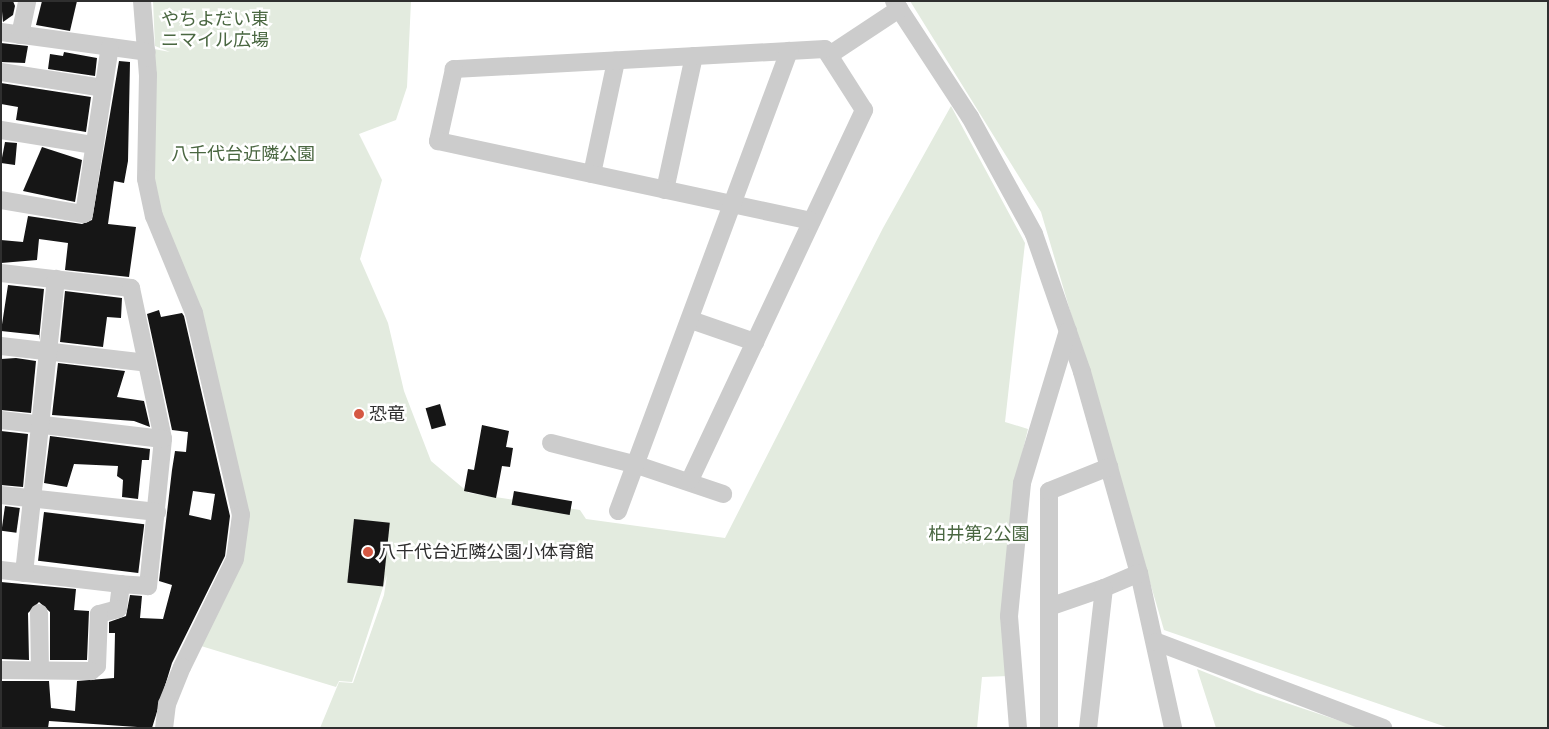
<!DOCTYPE html>
<html>
<head>
<meta charset="utf-8">
<style>
  body { margin:0 }
  #map { position:relative; width:1549px; height:729px; overflow:hidden; background:#fff; font-family:"Nunito Sans","Noto Sans JP",sans-serif }
  div>[style] { position:absolute }
  .green>* { inset:0; background:#e3ebdf }
  .building>* { inset:0; background:#161616; transform-origin:0 0 }
  .minor>* { height:18px; margin:-9px; padding:0 9px; transform-origin:9px; border-radius:9px; background:#ccc }
  .dots>* { width:14px; height:14px; translate:-50% -50%; box-sizing:border-box; border:2px solid #fff; border-radius:50% }
  span { translate:-50% -50%; white-space:nowrap; text-align:center; line-height:1.15; -webkit-text-stroke:5px #fff; paint-order:stroke }
  .park-label { font-size:18px; color:#4a6741 }
  .poi-label { font-size:18px; color:#2f2f2f }
  .left { translate:0 -50%; text-align:left }
  .frame { position:absolute; inset:0; border:2px solid #2f2f2f; pointer-events:none }
</style>
</head>
<body>
<div id="map">
  <div class="green">
    <div style="clip-path:polygon(153px 1px,411px 1px,407px 87px,396px 120px,359px 134px,382px 180px,360px 259px,388px 323px,404px 391px,431px 461px,469px 493px,580px 510px,586px 519px,725px 538px,883px 228px,951px 106px,1025px 243px,1005px 422px,1028px 429px,1013px 491px,1009px 676px,982px 677px,977px 728px,320px 728px,339px 682px,353px 683px,384px 595px,387px 575px,352px 682px,339px 681px,336px 687px,201px 646px,248px 526px,151px 180px,154px 49px,170px 52px,155px 46px)"></div>
    <div style="clip-path:polygon(910px 1px,1548px 1px,1548px 728px,1449px 728px,1164px 630px,1041px 212px)"></div>
    <div style="clip-path:polygon(1197px 669px,1257px 693px,1361px 728px,1216px 728px)"></div>
  </div>
  <div class="building">
    <div style="clip-path:polygon(1px 1px,13px 1px,15px 6px,13px 15px,3px 22px)"></div>
    <div style="clip-path:polygon(42px 1px,77px 1px,70px 31px,36px 25px)"></div>
    <div style="clip-path:polygon(1px 43px,28px 46px,25px 63px,1px 62px)"></div>
    <div style="clip-path:polygon(64px 52px,97px 58px,95px 76px,48px 69px,50px 54px,63px 56px)"></div>
    <div style="clip-path:polygon(119px 61px,130px 62px,128px 161px,124px 183px,114px 181px,108px 224px,136px 227px,129px 277px,65px 270px,68px 243px,39px 239px,37px 260px,1px 263px,1px 240px,23px 242px,28px 216px,82px 224px,92px 220px)"></div>
    <div style="clip-path:polygon(1px 83px,91px 97px,86px 132px,16px 120px,18px 107px,1px 104px)"></div>
    <div style="clip-path:polygon(5px 142px,17px 143px,15px 165px,1px 163px)"></div>
    <div style="clip-path:polygon(42px 147px,82px 160px,75px 202px,23px 191px)"></div>
    <div style="clip-path:polygon(8px 285px,44px 289px,39px 340px,39px 335px,1px 331px)"></div>
    <div style="clip-path:polygon(65px 291px,122px 298px,121px 318px,107px 317px,103px 347px,60px 342px)"></div>
    <div style="clip-path:polygon(evenodd,159px 310px,161px 317px,182px 313px,184px 316px,230px 516px,225px 556px,172px 663px,152px 728px,49px 721px,48px 728px,1px 728px,1px 681px,49px 681px,51px 708px,75px 711px,77px 681px,114px 678px,115px 633px,109px 633px,109px 622px,126px 616px,130px 595px,142px 596px,140px 618px,163px 619px,172px 585px,159px 581px,172px 470px,175px 451px,186px 452px,188px 432px,172px 430px,147px 314px,159px 310px,193px 491px,215px 494px,211px 520px,189px 515px,193px 491px)"></div>
    <div style="clip-path:polygon(16px 358px,36px 361px,31px 413px,1px 410px,1px 359px)"></div>
    <div style="clip-path:polygon(58px 363px,125px 371px,117px 397px,144px 401px,150px 427px,134px 421px,52px 415px)"></div>
    <div style="left:440px;top:404px;width:22px;height:15px;rotate:74deg"></div>
    <div style="clip-path:polygon(482px 425px,509px 431px,506px 447px,513px 448px,510px 467px,502px 466px,496px 498px,464px 491px,468px 469px,474px 470px)"></div>
    <div style="clip-path:polygon(1px 431px,28px 434px,23px 487px,1px 485px)"></div>
    <div style="clip-path:polygon(50px 436px,150px 449px,149px 460px,142px 460px,138px 499px,122px 497px,123px 480px,117px 476px,118px 466px,74px 464px,67px 487px,44px 483px)"></div>
    <div style="left:514px;top:491px;width:59px;height:14px;rotate:10deg"></div>
    <div style="left:5px;top:506px;width:15px;height:25px;rotate:8deg"></div>
    <div style="left:44px;top:512px;width:101px;height:49px;rotate:7deg"></div>
    <div style="left:354px;top:519px;width:36px;height:64px;rotate:6deg"></div>
    <div style="clip-path:polygon(1px 582px,76px 589px,74px 610px,89px 611px,87px 660px,50px 660px,50px 612px,39px 602px,28px 613px,29px 660px,1px 659px)"></div>
  </div>
  <div class="minor">
    <div style="left:142px;top:1px;width:74px;rotate:85.4deg"></div>
    <div style="left:148px;top:75px;width:104px;rotate:91.1deg"></div>
    <div style="left:146px;top:179px;width:38px;rotate:78deg"></div>
    <div style="left:154px;top:216px;width:105px;rotate:67.6deg"></div>
    <div style="left:194px;top:313px;width:207px;rotate:76.9deg"></div>
    <div style="left:241px;top:515px;width:44px;rotate:97.8deg"></div>
    <div style="left:235px;top:559px;width:120px;rotate:116.1deg"></div>
    <div style="left:182px;top:667px;width:40px;rotate:112deg"></div>
    <div style="left:167px;top:704px;width:24px;rotate:97deg"></div>
    <div style="left:894px;top:1px;width:139px;rotate:56.8deg"></div>
    <div style="left:970px;top:117px;width:133px;rotate:61.3deg"></div>
    <div style="left:1034px;top:234px;width:146px;rotate:70.8deg"></div>
    <div style="left:1082px;top:372px;width:209px;rotate:74.2deg"></div>
    <div style="left:1139px;top:573px;width:159px;rotate:77.6deg"></div>
    <div style="left:1px;top:32px;width:147px;rotate:7.8deg"></div>
    <div style="left:20px;top:35px;width:35px;rotate:-78deg"></div>
    <div style="left:831px;top:54px;width:82px;rotate:-33.5deg"></div>
    <div style="left:1px;top:72px;width:103px;rotate:8.9deg"></div>
    <div style="left:1px;top:130px;width:94px;rotate:9.2deg"></div>
    <div style="left:592px;top:174px;width:116px;rotate:-78deg"></div>
    <div style="left:665px;top:190px;width:137px;rotate:-77.8deg"></div>
    <div style="left:1px;top:200px;width:84px;rotate:9.6deg"></div>
    <div style="left:84px;top:214px;width:169px;rotate:-81.2deg"></div>
    <div style="left:1px;top:273px;width:131px;rotate:6.6deg"></div>
    <div style="left:131px;top:288px;width:154px;rotate:78deg"></div>
    <div style="left:163px;top:439px;width:148px;rotate:95.8deg"></div>
    <div style="left:148px;top:586px;width:27px;rotate:-176deg"></div>
    <div style="left:121px;top:584px;width:25px;rotate:97deg"></div>
    <div style="left:118px;top:609px;width:20px;rotate:165deg"></div>
    <div style="left:99px;top:614px;width:52px;rotate:92.2deg"></div>
    <div style="left:97px;top:666px;width:8px;rotate:140deg"></div>
    <div style="left:91px;top:671px;width:90px;rotate:-179.4deg"></div>
    <div style="left:691px;top:320px;width:68px;rotate:19deg"></div>
    <div style="left:1px;top:346px;width:147px;rotate:6.6deg"></div>
    <div style="left:1px;top:420px;width:163px;rotate:6.7deg"></div>
    <div style="left:551px;top:443px;width:89px;rotate:14.3deg"></div>
    <div style="left:637px;top:465px;width:91px;rotate:18.6deg"></div>
    <div style="left:690px;top:480px;width:409px;rotate:-64.8deg"></div>
    <div style="left:864px;top:110px;width:72px;rotate:-122.6deg"></div>
    <div style="left:825px;top:49px;width:372px;rotate:176.9deg"></div>
    <div style="left:454px;top:69px;width:74px;rotate:102.5deg"></div>
    <div style="left:438px;top:141px;width:382px;rotate:12.1deg"></div>
    <div style="left:1px;top:495px;width:157px;rotate:6.2deg"></div>
    <div style="left:618px;top:511px;width:491px;rotate:-69.6deg"></div>
    <div style="left:1px;top:570px;width:121px;rotate:6.7deg"></div>
    <div style="left:24px;top:573px;width:296px;rotate:-83.8deg"></div>
    <div style="left:1104px;top:588px;width:38px;rotate:-23deg"></div>
    <div style="left:1049px;top:607px;width:58px;rotate:-19.1deg"></div>
    <div style="left:1104px;top:588px;width:141px;rotate:96.5deg"></div>
    <div style="left:39px;top:613px;width:57px;rotate:89deg"></div>
    <div style="left:1157px;top:642px;width:242px;rotate:20.8deg"></div>
    <div style="left:1018px;top:728px;width:112px;rotate:-94.6deg"></div>
    <div style="left:1009px;top:616px;width:134px;rotate:-84.4deg"></div>
    <div style="left:1022px;top:483px;width:159px;rotate:-73.2deg"></div>
    <div style="left:1049px;top:728px;width:237px;rotate:-90deg"></div>
    <div style="left:1049px;top:491px;width:65px;rotate:-21.8deg"></div>
  </div>
  <div class="dots">
    <div style="left:359px;top:414px;background:#d55843"></div>
    <div style="left:368px;top:552px;background:#d55843"></div>
  </div>
  <div class="park-label">
    <span style="left:215px;top:30px">やちよだい東<br>ニマイル広場</span>
    <span style="left:243px;top:154px">八千代台近隣公園</span>
    <span style="left:979px;top:534px">柏井第2公園</span>
  </div>
  <div class="poi-label">
    <span class="left" style="left:369px;top:414px">恐竜</span>
    <span class="left" style="left:378px;top:552px">八千代台近隣公園小体育館</span>
  </div>
  <div class="frame"></div>
</div>
</body>
</html>
